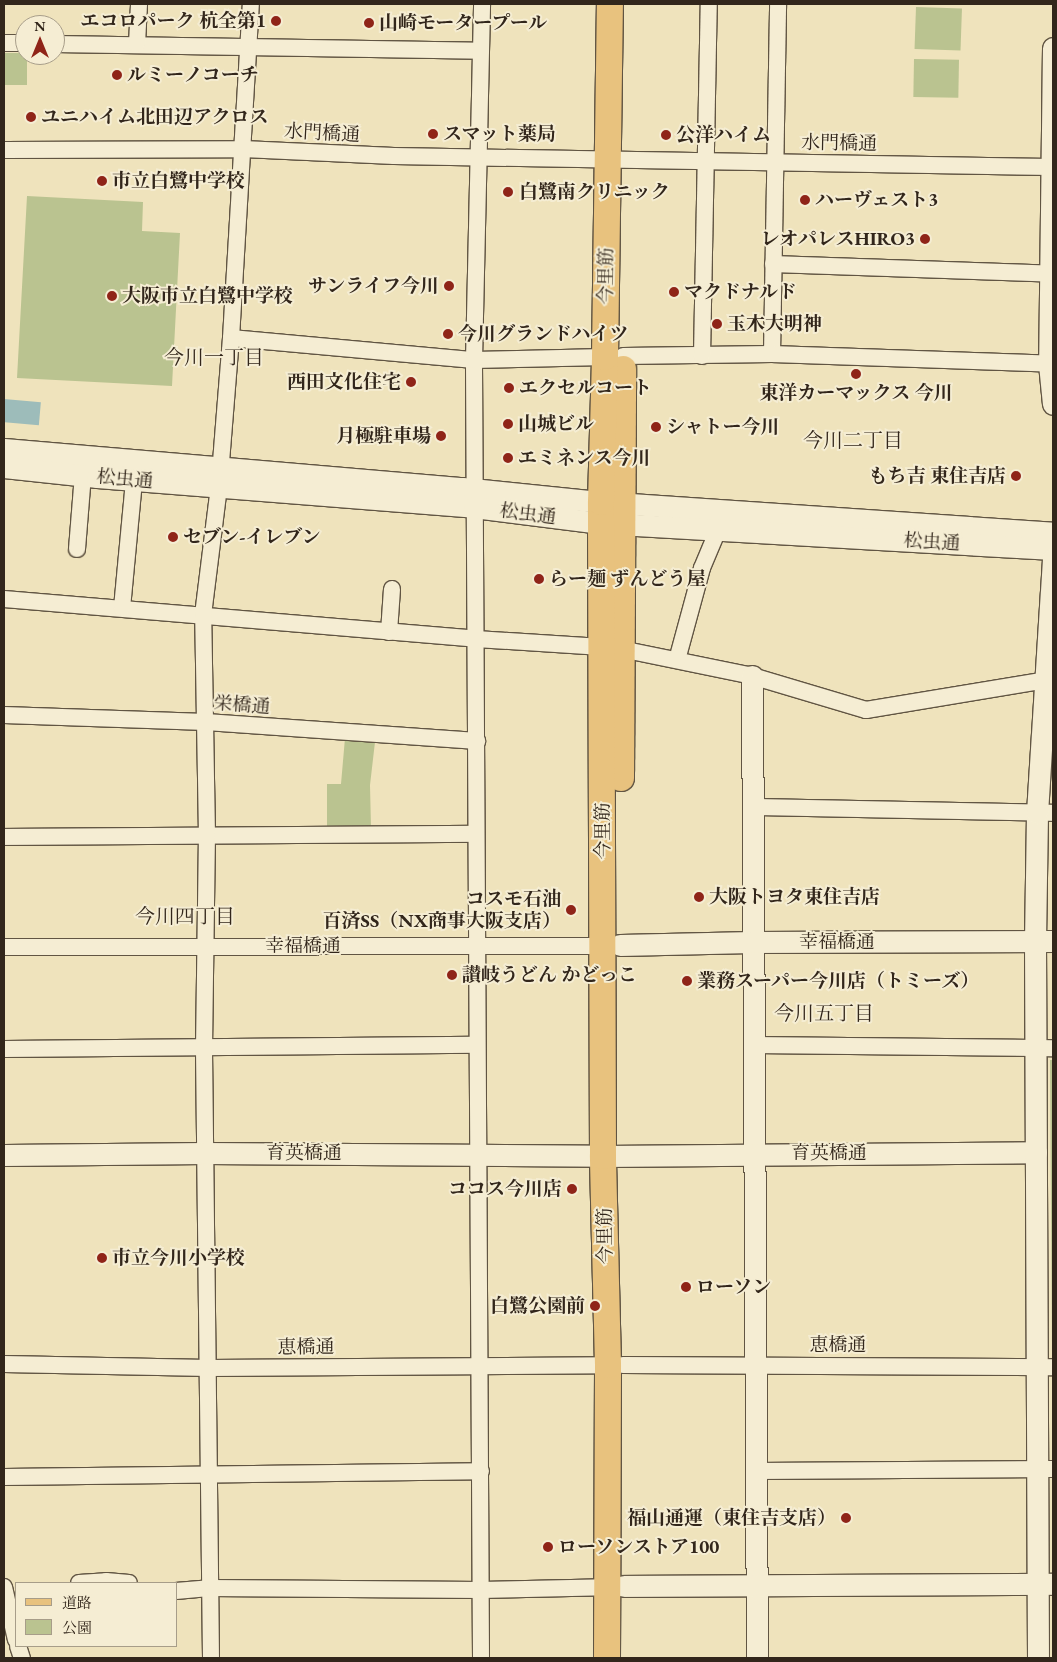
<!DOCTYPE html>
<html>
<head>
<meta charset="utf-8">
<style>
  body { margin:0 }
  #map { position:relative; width:1057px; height:1662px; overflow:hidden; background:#efe3bc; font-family:"EB Garamond","Noto Serif JP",serif }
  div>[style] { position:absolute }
  .green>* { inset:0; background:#bac390; transform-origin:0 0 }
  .water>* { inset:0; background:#9dbcba; transform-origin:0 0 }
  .roads { filter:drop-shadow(1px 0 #615543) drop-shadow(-1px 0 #615543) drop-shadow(0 1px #615543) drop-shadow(0 -1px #615543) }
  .minor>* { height:16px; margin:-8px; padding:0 8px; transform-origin:8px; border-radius:8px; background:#f5edd3 }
  .tertiary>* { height:21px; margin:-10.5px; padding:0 10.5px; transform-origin:10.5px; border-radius:10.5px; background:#f5edd3 }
  .primary>* { height:26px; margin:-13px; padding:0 13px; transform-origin:13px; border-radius:13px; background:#e8c27e }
  .dots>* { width:14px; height:14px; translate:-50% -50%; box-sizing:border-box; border:2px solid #f5edd3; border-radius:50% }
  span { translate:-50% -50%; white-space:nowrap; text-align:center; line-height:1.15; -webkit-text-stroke:4px #f5edd3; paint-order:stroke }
  .poi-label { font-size:19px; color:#32261b; font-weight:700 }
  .right { translate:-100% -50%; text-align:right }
  .left { translate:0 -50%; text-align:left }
  .street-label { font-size:19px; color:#32261b }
  .neighbourhood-label { font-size:20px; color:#32261b }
  .frame { position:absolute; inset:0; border:5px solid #32261b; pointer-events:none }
  .legend { position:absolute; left:15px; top:1582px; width:162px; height:65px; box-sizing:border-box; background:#f5edd3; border:1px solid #a79d89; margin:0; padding:6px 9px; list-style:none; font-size:15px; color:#32261b }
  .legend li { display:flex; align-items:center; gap:10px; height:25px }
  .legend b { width:25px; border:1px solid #a79d89 }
  .north { position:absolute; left:15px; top:15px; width:50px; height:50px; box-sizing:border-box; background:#f5edd3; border:1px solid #a79d89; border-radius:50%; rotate:0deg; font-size:14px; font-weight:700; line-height:20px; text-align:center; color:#32261b }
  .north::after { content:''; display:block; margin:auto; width:18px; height:22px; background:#8f2418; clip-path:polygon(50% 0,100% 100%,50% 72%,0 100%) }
</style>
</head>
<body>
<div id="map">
  <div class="green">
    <div style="left:916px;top:7px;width:46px;height:42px;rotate:2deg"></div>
    <div style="clip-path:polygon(4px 53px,25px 53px,27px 55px,27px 85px,4px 85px)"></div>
    <div style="left:914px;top:59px;width:45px;height:38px;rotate:1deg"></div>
    <div style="clip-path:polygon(27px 196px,143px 202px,142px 231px,180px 233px,172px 386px,17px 378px)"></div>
    <div style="clip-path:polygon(345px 738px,375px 742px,370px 785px,371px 828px,327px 828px,327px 784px,341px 784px)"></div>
    <div style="clip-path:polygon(1050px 1060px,1053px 1060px,1053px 1355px,1052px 1355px)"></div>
  </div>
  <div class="water">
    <div style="left:4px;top:399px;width:37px;height:23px;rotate:5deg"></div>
  </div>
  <div class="roads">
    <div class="minor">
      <div style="left:4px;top:43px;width:21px"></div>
      <div style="left:55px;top:44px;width:426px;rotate:0.9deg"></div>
      <div style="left:137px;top:44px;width:40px;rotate:-87.1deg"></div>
      <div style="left:4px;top:150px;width:239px;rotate:-0.2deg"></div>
      <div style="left:243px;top:149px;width:151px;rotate:2.7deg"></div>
      <div style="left:394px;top:156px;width:659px;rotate:0.96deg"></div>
      <div style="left:773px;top:264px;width:280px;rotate:2deg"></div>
      <div style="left:231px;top:338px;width:244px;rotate:5.2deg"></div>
      <div style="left:474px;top:360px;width:131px;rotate:-1.3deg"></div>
      <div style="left:772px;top:354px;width:350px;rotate:-89deg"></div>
      <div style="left:623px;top:356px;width:149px;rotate:-0.8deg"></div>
      <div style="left:772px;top:354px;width:281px;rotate:2deg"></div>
      <div style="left:702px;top:356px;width:352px;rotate:-88.9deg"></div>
      <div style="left:77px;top:549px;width:74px;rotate:-85.4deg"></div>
      <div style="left:4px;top:599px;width:474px;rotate:4.8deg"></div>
      <div style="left:476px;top:639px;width:126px;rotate:3.6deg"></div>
      <div style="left:122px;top:608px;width:129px;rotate:-84.6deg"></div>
      <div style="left:389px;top:632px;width:43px;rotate:-86deg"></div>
      <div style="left:621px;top:649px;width:134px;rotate:11.6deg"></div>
      <div style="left:752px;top:676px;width:119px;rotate:16.6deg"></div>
      <div style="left:866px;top:710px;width:190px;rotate:-9.4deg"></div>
      <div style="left:677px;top:660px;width:95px;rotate:-74.8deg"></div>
      <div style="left:702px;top:568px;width:41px;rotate:-67.2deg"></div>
      <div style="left:4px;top:715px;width:202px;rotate:2deg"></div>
      <div style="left:206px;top:722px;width:272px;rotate:4deg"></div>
      <div style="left:752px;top:807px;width:301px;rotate:1.1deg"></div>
      <div style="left:4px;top:837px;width:472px;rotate:-0.4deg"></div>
      <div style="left:4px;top:947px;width:606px;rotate:-0.09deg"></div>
      <div style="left:753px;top:1045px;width:300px;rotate:0.6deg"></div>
      <div style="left:4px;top:1049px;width:473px;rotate:-0.5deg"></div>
      <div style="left:4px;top:1364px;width:205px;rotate:1.1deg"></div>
      <div style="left:209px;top:1368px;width:399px;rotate:-0.4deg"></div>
      <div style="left:623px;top:1365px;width:430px;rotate:0.3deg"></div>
      <div style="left:756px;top:1471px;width:297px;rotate:-0.4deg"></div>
      <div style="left:4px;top:1477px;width:477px;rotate:-0.7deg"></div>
      <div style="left:79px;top:1583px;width:27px;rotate:-4deg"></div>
      <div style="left:106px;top:1581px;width:23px;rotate:5deg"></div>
      <div style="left:4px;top:1587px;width:54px;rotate:77.2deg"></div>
      <div style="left:176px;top:1591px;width:33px;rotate:-5deg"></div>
      <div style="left:209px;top:1588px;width:272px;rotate:0.4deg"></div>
      <div style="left:481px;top:1590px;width:135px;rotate:-1.3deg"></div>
      <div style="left:18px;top:1646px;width:13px;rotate:72deg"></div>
      <div style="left:211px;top:1658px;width:610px;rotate:-90.66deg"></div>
      <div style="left:204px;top:1048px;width:213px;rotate:-89.2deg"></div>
      <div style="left:207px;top:835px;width:220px;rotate:-91deg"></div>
      <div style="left:203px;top:615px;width:129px;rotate:-82.9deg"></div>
      <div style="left:219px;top:487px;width:149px;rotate:-85.4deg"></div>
      <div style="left:231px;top:338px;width:335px;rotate:-86.6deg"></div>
      <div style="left:481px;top:1658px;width:1298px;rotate:-90.31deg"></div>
      <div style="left:474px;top:360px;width:356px;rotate:-88.7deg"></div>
    </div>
    <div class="tertiary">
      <div style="left:1053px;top:48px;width:316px;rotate:90.7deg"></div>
      <div style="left:1049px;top:364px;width:40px;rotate:84.3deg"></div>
      <div style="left:4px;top:449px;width:460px;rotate:4.9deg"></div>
      <div style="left:462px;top:488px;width:140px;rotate:5.8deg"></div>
      <div style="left:601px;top:502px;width:453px;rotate:3.9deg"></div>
      <div style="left:4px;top:467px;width:94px;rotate:6.1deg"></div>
      <div style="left:97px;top:477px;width:378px;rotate:4.5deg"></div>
      <div style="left:474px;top:507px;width:128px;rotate:7.2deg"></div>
      <div style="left:601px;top:523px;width:453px;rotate:3.3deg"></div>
      <div style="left:752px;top:676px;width:982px;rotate:89.71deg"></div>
      <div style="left:620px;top:945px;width:132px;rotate:-1.3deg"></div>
      <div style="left:752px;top:942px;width:301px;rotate:-0.2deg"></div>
      <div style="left:4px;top:1155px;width:201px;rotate:-0.6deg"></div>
      <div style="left:205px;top:1153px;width:398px;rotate:0.4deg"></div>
      <div style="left:603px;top:1156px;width:433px;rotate:-0.5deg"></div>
      <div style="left:624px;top:1586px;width:429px;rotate:-0.3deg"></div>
      <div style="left:1038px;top:1658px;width:717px;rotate:-90.24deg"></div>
      <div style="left:1035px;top:941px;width:128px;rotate:-89.1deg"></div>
      <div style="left:1037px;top:813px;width:255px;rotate:-86.4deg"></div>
    </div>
    <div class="primary">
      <div style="left:621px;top:778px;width:409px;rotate:-89.7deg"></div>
      <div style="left:607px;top:1658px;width:293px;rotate:-89.8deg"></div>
      <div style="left:608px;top:1365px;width:209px;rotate:-91.4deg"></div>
      <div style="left:603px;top:1156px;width:654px;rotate:-90.18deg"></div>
      <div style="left:601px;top:502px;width:145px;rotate:-88.4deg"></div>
      <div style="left:605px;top:357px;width:353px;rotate:-89.2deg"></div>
    </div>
  </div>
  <div class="dots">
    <div style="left:276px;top:21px;background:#8f2418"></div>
    <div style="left:369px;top:23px;background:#8f2418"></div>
    <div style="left:117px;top:75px;background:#8f2418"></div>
    <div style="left:31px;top:117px;background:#8f2418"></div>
    <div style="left:433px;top:134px;background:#8f2418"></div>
    <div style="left:666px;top:135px;background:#8f2418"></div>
    <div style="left:102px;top:181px;background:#8f2418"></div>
    <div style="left:508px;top:192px;background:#8f2418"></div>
    <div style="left:805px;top:200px;background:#8f2418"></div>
    <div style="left:925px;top:239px;background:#8f2418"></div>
    <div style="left:449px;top:286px;background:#8f2418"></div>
    <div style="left:674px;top:292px;background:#8f2418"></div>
    <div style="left:112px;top:296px;background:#8f2418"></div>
    <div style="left:717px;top:324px;background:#8f2418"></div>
    <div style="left:448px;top:334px;background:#8f2418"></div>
    <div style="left:856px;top:374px;background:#8f2418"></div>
    <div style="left:411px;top:382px;background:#8f2418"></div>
    <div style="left:509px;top:388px;background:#8f2418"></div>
    <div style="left:508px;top:424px;background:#8f2418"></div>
    <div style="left:656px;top:427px;background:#8f2418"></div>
    <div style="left:441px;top:436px;background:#8f2418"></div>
    <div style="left:508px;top:458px;background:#8f2418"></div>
    <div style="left:1016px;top:476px;background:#8f2418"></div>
    <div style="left:173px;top:537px;background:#8f2418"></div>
    <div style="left:539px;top:579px;background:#8f2418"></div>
    <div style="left:699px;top:897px;background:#8f2418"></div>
    <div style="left:571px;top:910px;background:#8f2418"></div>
    <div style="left:452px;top:975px;background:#8f2418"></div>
    <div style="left:687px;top:981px;background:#8f2418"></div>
    <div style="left:572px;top:1189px;background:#8f2418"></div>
    <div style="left:102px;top:1258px;background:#8f2418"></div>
    <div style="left:686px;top:1287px;background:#8f2418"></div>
    <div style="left:595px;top:1306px;background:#8f2418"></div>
    <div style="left:846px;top:1518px;background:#8f2418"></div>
    <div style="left:548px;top:1547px;background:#8f2418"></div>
  </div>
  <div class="poi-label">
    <span class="right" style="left:266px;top:21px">エコロパーク 杭全第1</span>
    <span class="left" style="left:379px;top:23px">山崎モータープール</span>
    <span class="left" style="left:127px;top:75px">ルミーノコーチ</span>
    <span class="left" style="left:41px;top:117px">ユニハイム北田辺アクロス</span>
    <span class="left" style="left:443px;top:134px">スマット薬局</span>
    <span class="left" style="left:676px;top:135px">公洋ハイム</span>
    <span class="left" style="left:112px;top:181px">市立白鷺中学校</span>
    <span class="left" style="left:519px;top:192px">白鷺南クリニック</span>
    <span class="left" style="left:815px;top:200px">ハーヴェスト3</span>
    <span class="right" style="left:915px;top:239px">レオパレスHIRO3</span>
    <span class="right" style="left:439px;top:286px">サンライフ今川</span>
    <span class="left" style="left:684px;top:292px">マクドナルド</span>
    <span class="left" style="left:122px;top:296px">大阪市立白鷺中学校</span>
    <span class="left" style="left:727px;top:324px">玉木大明神</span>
    <span class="left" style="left:458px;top:334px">今川グランドハイツ</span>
    <span class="right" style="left:401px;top:382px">西田文化住宅</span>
    <span class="left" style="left:519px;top:388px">エクセルコート</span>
    <span style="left:856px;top:393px">東洋カーマックス 今川</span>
    <span class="left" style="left:518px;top:424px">山城ビル</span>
    <span class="left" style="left:666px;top:427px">シャトー今川</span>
    <span class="right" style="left:431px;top:436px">月極駐車場</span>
    <span class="left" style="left:518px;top:458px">エミネンス今川</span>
    <span class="right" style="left:1006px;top:476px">もち吉 東住吉店</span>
    <span class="left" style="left:183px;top:537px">セブン-イレブン</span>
    <span class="left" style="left:549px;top:579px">らー麺 ずんどう屋</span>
    <span class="left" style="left:709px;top:897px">大阪トヨタ東住吉店</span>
    <span class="right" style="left:561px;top:910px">コスモ石油<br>百済SS（NX商事大阪支店）</span>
    <span class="left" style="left:462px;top:975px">讃岐うどん かどっこ</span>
    <span class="left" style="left:697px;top:981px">業務スーパー今川店（トミーズ）</span>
    <span class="right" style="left:562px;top:1189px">ココス今川店</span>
    <span class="left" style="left:112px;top:1258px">市立今川小学校</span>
    <span class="left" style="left:696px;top:1287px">ローソン</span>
    <span class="right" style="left:585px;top:1306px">白鷺公園前</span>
    <span class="right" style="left:836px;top:1518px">福山通運（東住吉支店）</span>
    <span class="left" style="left:558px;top:1547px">ローソンストア100</span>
  </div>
  <div class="street-label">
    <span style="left:322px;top:133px;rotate:3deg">水門橋通</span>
    <span style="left:839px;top:143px;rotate:1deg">水門橋通</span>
    <span style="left:606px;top:276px;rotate:-89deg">今里筋</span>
    <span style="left:125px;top:479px;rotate:5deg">松虫通</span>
    <span style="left:528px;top:514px;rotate:7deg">松虫通</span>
    <span style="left:932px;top:542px;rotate:3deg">松虫通</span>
    <span style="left:242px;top:705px;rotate:4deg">栄橋通</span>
    <span style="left:603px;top:831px;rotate:-90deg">今里筋</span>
    <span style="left:837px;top:942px">幸福橋通</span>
    <span style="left:303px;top:946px">幸福橋通</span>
    <span style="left:304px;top:1153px">育英橋通</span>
    <span style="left:829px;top:1153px">育英橋通</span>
    <span style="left:605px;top:1236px;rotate:-91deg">今里筋</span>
    <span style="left:838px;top:1345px">恵橋通</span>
    <span style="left:306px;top:1347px;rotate:-1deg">恵橋通</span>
  </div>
  <div class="neighbourhood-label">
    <span style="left:214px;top:357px">今川一丁目</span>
    <span style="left:853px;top:440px">今川二丁目</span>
    <span style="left:185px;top:916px">今川四丁目</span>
    <span style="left:824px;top:1013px">今川五丁目</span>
  </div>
  <div class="frame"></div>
  <ul class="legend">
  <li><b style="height:6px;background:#e8c27e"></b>道路</li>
  <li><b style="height:14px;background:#bac390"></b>公園</li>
  </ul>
  <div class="north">N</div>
</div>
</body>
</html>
